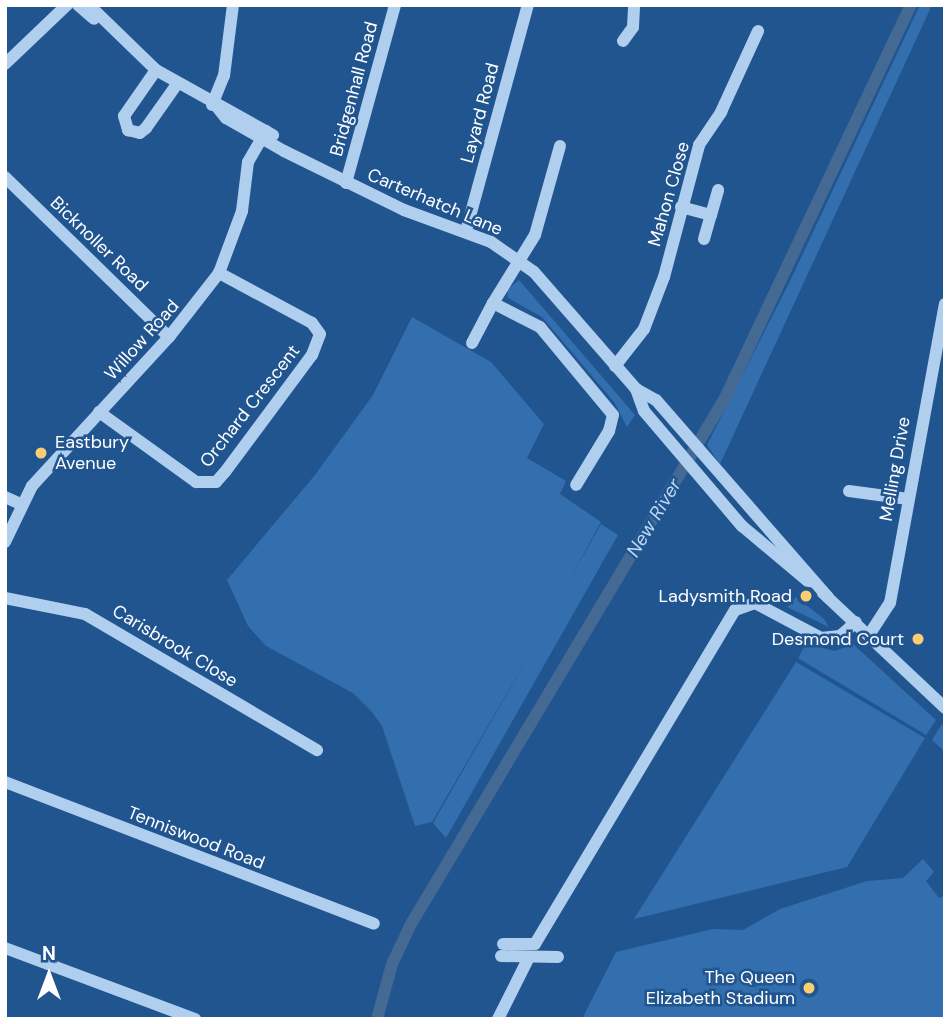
<!DOCTYPE html>
<html>
<head>
<meta charset="utf-8">
<style>
  body { margin:0 }
  #map { position:relative; width:950px; height:1024px; overflow:hidden; background:#205590; font-family:"DM Sans",sans-serif }
  div>[style] { position:absolute }
  .green>* { inset:0; background:#336fae }
  .canal>* { height:12px; margin:-6px; padding:0 6px; transform-origin:6px; border-radius:6px; background:#446a94 }
  .minor>* { height:12px; margin:-6px; padding:0 6px; transform-origin:6px; border-radius:6px; background:#b0ceed }
  .dots>* { width:19px; height:19px; translate:-50% -50%; box-sizing:border-box; border:4px solid #205590; border-radius:50% }
  span { translate:-50% -50%; white-space:nowrap; text-align:center; line-height:1.15; -webkit-text-stroke:5px #205590; paint-order:stroke }
  .street-label { font-size:18px; color:#fff }
  .poi-label { font-size:18px; color:#fff }
  .left { translate:0 -50%; text-align:left }
  .right { translate:-100% -50%; text-align:right }
  .water-label { font-size:19px; color:#bcd7f4; font-style:italic }
  .frame { position:absolute; inset:0; border:7px solid #fff; pointer-events:none }
  .north { position:absolute; left:14px; top:940px; width:70px; height:70px; -webkit-text-stroke:5px #205590; paint-order:stroke; rotate:0deg; font-size:19px; font-weight:700; line-height:28px; text-align:center; color:#fff }
  .north::after { content:''; display:block; margin:auto; width:24px; height:32px; background:#fff; clip-path:polygon(50% 0,100% 100%,50% 72%,0 100%) }
</style>
</head>
<body>
<div id="map">
  <div class="green">
    <div style="clip-path:polygon(920px 5px,932px 5px,720px 464px,707px 445px,789px 283px)"></div>
    <div style="clip-path:polygon(519px 280px,635px 415px,627px 427px,614px 402px,542px 317px,508px 298px,507px 290px)"></div>
    <div style="clip-path:polygon(412px 317px,491px 362px,544px 424px,527px 458px,566px 481px,560px 494px,601px 522px,568px 583px,601px 524px,618px 535px,446px 838px,433px 823px,532px 650px,432px 822px,415px 826px,382px 726px,372px 712px,353px 693px,266px 646px,248px 626px,227px 580px,315px 475px,373px 395px)"></div>
    <div style="clip-path:polygon(796px 597px,824px 619px,829px 627px,787px 607px)"></div>
    <div style="clip-path:polygon(806px 644px,835px 651px,853px 644px,936px 720px,926px 735px,798px 658px)"></div>
    <div style="clip-path:polygon(796px 662px,925px 738px,847px 867px,634px 919px)"></div>
    <div style="clip-path:polygon(942px 724px,945px 727px,945px 752px,932px 740px)"></div>
    <div style="clip-path:polygon(923px 859px,934px 872px,926px 881px,939px 898px,945px 895px,945px 1019px,582px 1019px,616px 952px,713px 929px,743px 930px,780px 909px,867px 881px,903px 878px)"></div>
  </div>
  <div class="canal">
    <div style="left:377px;top:1019px;width:57px;rotate:-74.7deg"></div>
    <div style="left:392px;top:964px;width:44px;rotate:-64.6deg"></div>
    <div style="left:411px;top:924px;width:613px;rotate:-59.16deg"></div>
    <div style="left:725px;top:398px;width:435px;rotate:-64.7deg"></div>
  </div>
  <div class="minor">
    <div style="left:78px;top:5px;width:21px;rotate:41deg"></div>
    <div style="left:89px;top:5px;width:93px;rotate:44.1deg"></div>
    <div style="left:156px;top:70px;width:134px;rotate:29.1deg"></div>
    <div style="left:623px;top:41px;width:17px;rotate:-54deg"></div>
    <div style="left:633px;top:27px;width:22px;rotate:-87deg"></div>
    <div style="left:5px;top:64px;width:86px;rotate:-43.6deg"></div>
    <div style="left:156px;top:70px;width:56px;rotate:124.8deg"></div>
    <div style="left:124px;top:116px;width:15px;rotate:74deg"></div>
    <div style="left:128px;top:130px;width:12px;rotate:14deg"></div>
    <div style="left:140px;top:133px;width:8px;rotate:-40deg"></div>
    <div style="left:146px;top:128px;width:54px;rotate:-54.8deg"></div>
    <div style="left:212px;top:105px;width:31px;rotate:-68deg"></div>
    <div style="left:224px;top:76px;width:72px;rotate:-82.8deg"></div>
    <div style="left:217px;top:107px;width:14px;rotate:51deg"></div>
    <div style="left:226px;top:118px;width:67px;rotate:29.6deg"></div>
    <div style="left:284px;top:151px;width:134px;rotate:26.2deg"></div>
    <div style="left:404px;top:210px;width:93px;rotate:20.2deg"></div>
    <div style="left:491px;top:242px;width:52px;rotate:34.9deg"></div>
    <div style="left:534px;top:272px;width:155px;rotate:48.9deg"></div>
    <div style="left:636px;top:389px;width:23px;rotate:29deg"></div>
    <div style="left:656px;top:400px;width:262px;rotate:48.9deg"></div>
    <div style="left:560px;top:146px;width:92px;rotate:105.7deg"></div>
    <div style="left:535px;top:235px;width:80px;rotate:121.7deg"></div>
    <div style="left:493px;top:303px;width:53px;rotate:27.1deg"></div>
    <div style="left:540px;top:327px;width:114px;rotate:50.3deg"></div>
    <div style="left:613px;top:415px;width:16px;rotate:104deg"></div>
    <div style="left:609px;top:431px;width:63px;rotate:121.4deg"></div>
    <div style="left:5px;top:177px;width:229px;rotate:44.3deg"></div>
    <div style="left:346px;top:183px;width:185px;rotate:-74.6deg"></div>
    <div style="left:681px;top:207px;width:31px;rotate:15deg"></div>
    <div style="left:711px;top:215px;width:26px;rotate:-74deg"></div>
    <div style="left:466px;top:231px;width:234px;rotate:-74.7deg"></div>
    <div style="left:704px;top:239px;width:25px;rotate:-74deg"></div>
    <div style="left:472px;top:343px;width:45px;rotate:-62.3deg"></div>
    <div style="left:615px;top:366px;width:47px;rotate:-51.9deg"></div>
    <div style="left:644px;top:329px;width:56px;rotate:-69deg"></div>
    <div style="left:664px;top:277px;width:137px;rotate:-75.1deg"></div>
    <div style="left:699px;top:145px;width:40px;rotate:-56deg"></div>
    <div style="left:721px;top:112px;width:89px;rotate:-65.4deg"></div>
    <div style="left:636px;top:389px;width:23px;rotate:70deg"></div>
    <div style="left:644px;top:411px;width:151px;rotate:49.6deg"></div>
    <div style="left:742px;top:526px;width:87px;rotate:39.9deg"></div>
    <div style="left:99px;top:412px;width:120px;rotate:35.8deg"></div>
    <div style="left:196px;top:482px;width:20px"></div>
    <div style="left:216px;top:482px;width:13px;rotate:-48deg"></div>
    <div style="left:225px;top:472px;width:146px;rotate:-53.4deg"></div>
    <div style="left:312px;top:355px;width:22px;rotate:-69deg"></div>
    <div style="left:320px;top:334px;width:14px;rotate:-126deg"></div>
    <div style="left:312px;top:323px;width:106px;rotate:-151.7deg"></div>
    <div style="left:849px;top:491px;width:60px;rotate:7.7deg"></div>
    <div style="left:5px;top:497px;width:17px;rotate:24deg"></div>
    <div style="left:5px;top:542px;width:62px;rotate:-64.3deg"></div>
    <div style="left:32px;top:486px;width:202px;rotate:-47.4deg"></div>
    <div style="left:169px;top:337px;width:81px;rotate:-52deg"></div>
    <div style="left:219px;top:273px;width:66px;rotate:-69.6deg"></div>
    <div style="left:242px;top:211px;width:49px;rotate:-83deg"></div>
    <div style="left:248px;top:162px;width:36px;rotate:-60deg"></div>
    <div style="left:823px;top:593px;width:168px;rotate:43.3deg"></div>
    <div style="left:5px;top:598px;width:82px;rotate:11.3deg"></div>
    <div style="left:85px;top:614px;width:269px;rotate:30.4deg"></div>
    <div style="left:869px;top:635px;width:38px;rotate:-57deg"></div>
    <div style="left:890px;top:603px;width:304px;rotate:-79.6deg"></div>
    <div style="left:5px;top:782px;width:395px;rotate:21deg"></div>
    <div style="left:503px;top:944px;width:32px"></div>
    <div style="left:535px;top:944px;width:389px;rotate:-59.1deg"></div>
    <div style="left:735px;top:610px;width:21px;rotate:-19deg"></div>
    <div style="left:755px;top:603px;width:75px;rotate:27.9deg"></div>
    <div style="left:821px;top:638px;width:19px;rotate:-6deg"></div>
    <div style="left:840px;top:636px;width:21px;rotate:-41deg"></div>
    <div style="left:5px;top:948px;width:203px;rotate:20.5deg"></div>
    <div style="left:501px;top:956px;width:57px;rotate:1deg"></div>
    <div style="left:498px;top:1019px;width:69px;rotate:-63.4deg"></div>
  </div>
  <div class="dots">
    <div style="left:41px;top:453px;background:#face71"></div>
    <div style="left:806px;top:596px;background:#face71"></div>
    <div style="left:918px;top:639px;background:#face71"></div>
    <div style="left:809px;top:988px;background:#face71"></div>
  </div>
  <div class="street-label">
    <span style="left:354px;top:89px;rotate:-75deg">Bridgenhall Road</span>
    <span style="left:480px;top:113px;rotate:-75deg">Layard Road</span>
    <span style="left:669px;top:194px;rotate:-74deg">Mahon Close</span>
    <span style="left:435px;top:202px;rotate:23deg">Carterhatch Lane</span>
    <span style="left:99px;top:244px;rotate:44deg">Bicknoller Road</span>
    <span style="left:142px;top:340px;rotate:-48deg">Willow Road</span>
    <span style="left:250px;top:406px;rotate:-52deg">Orchard Crescent</span>
    <span style="left:895px;top:469px;rotate:-80deg">Melling Drive</span>
    <span style="left:175px;top:646px;rotate:31deg">Carisbrook Close</span>
    <span style="left:196px;top:838px;rotate:21deg">Tenniswood Road</span>
  </div>
  <div class="poi-label">
    <span class="left" style="left:55px;top:453px">Eastbury<br>Avenue</span>
    <span class="right" style="left:792px;top:596px">Ladysmith Road</span>
    <span class="right" style="left:904px;top:639px">Desmond Court</span>
    <span class="right" style="left:795px;top:988px">The Queen<br>Elizabeth Stadium</span>
  </div>
  <div class="water-label">
    <span style="left:654px;top:518px;rotate:-59deg">New River</span>
  </div>
  <div class="frame"></div>
  <div class="north">N</div>
</div>
</body>
</html>
